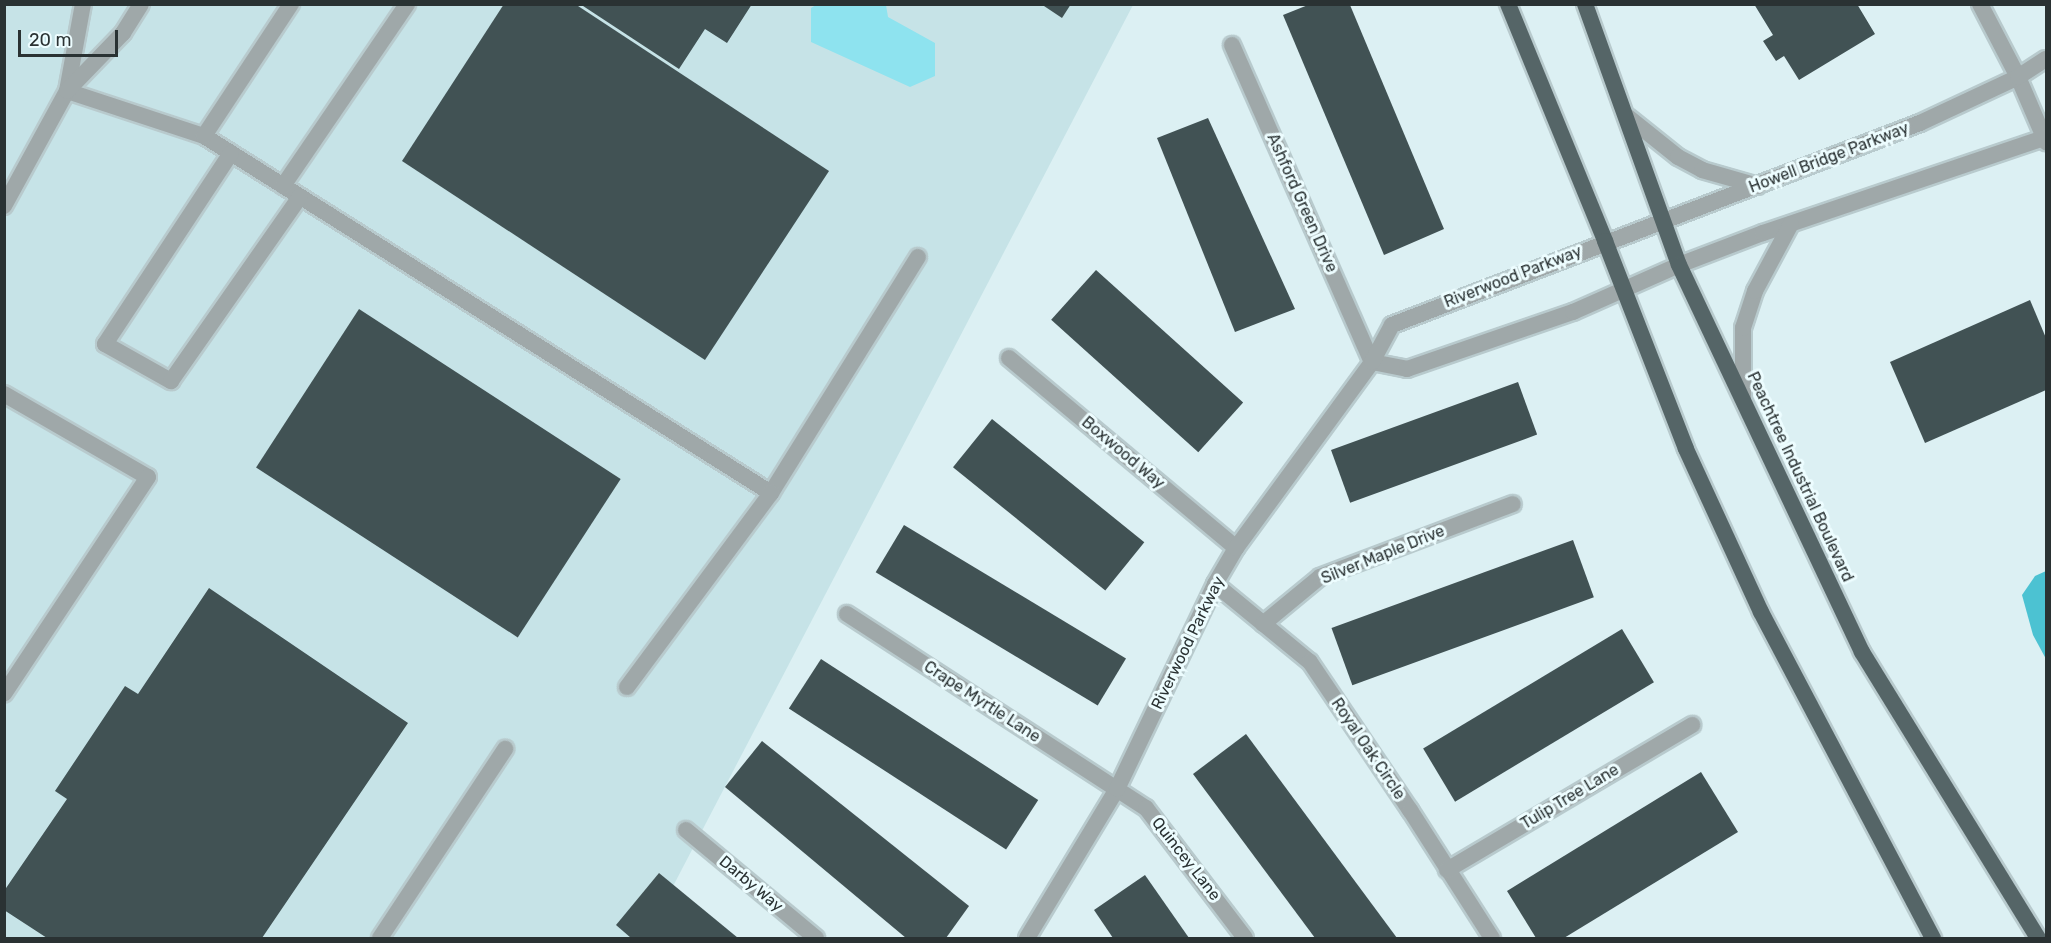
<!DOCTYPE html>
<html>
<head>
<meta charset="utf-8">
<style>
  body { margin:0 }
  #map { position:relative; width:2051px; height:943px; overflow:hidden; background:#dcf0f3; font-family:Rubik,sans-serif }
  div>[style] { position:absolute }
  .built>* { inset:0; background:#c6e3e7 }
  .green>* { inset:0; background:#8ee3ef }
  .water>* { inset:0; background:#4cc2d2 }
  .building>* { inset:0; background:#415254; transform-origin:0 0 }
  .roads { filter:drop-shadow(2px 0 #b8cacd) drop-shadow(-2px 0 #b8cacd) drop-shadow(0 2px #b8cacd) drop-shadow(0 -2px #b8cacd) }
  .service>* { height:16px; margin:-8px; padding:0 8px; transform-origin:8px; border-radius:8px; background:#9fa8a9 }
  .minor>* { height:16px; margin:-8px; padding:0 8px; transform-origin:8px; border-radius:8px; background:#9fa8a9 }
  .trunk>* { height:16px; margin:-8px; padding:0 8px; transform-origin:8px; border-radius:8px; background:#556567 }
  span { translate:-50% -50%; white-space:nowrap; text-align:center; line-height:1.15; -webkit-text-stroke:6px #edfdff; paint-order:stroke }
  .street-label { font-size:16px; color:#2a3233 }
  .frame { position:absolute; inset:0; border:6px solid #2a3233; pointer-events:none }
  .scale { position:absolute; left:18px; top:30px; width:100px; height:27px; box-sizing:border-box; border:3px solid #2a3233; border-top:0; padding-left:8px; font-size:18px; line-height:21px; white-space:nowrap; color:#2a3233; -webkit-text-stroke:4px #edfdff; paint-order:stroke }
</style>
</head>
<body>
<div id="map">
  <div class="built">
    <div style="clip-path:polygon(5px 5px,1133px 5px,646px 938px,5px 938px)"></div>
  </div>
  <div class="green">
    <div style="clip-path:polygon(816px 5px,886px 5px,888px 17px,935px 43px,935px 76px,910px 87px,811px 42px,811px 8px)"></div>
  </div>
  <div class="water">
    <div style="clip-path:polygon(2046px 571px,2046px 659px,2033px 635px,2022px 595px,2035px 576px)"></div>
  </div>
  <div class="building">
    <div style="clip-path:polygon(504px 4px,575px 4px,829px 171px,705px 360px,402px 161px)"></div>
    <div style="clip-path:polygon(580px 4px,752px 4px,727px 43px,705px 29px,679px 69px)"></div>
    <div style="clip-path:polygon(1041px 4px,1071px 4px,1062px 18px)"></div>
    <div style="clip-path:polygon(1754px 4px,1857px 4px,1875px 34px,1799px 80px,1784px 56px,1776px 61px,1763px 41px,1773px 35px)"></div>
    <div style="clip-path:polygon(1308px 5px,1350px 5px,1444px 229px,1384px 255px,1283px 15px)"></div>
    <div style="clip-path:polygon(1208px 118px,1295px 309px,1235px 332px,1157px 138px)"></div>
    <div style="left:1096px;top:270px;width:198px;height:67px;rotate:42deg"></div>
    <div style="clip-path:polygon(2030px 300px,2046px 338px,2046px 390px,1925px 443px,1890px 362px)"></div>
    <div style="left:359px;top:309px;width:312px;height:189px;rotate:33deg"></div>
    <div style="left:1518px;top:382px;width:56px;height:199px;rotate:70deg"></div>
    <div style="left:992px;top:419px;width:196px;height:62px;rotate:39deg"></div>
    <div style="left:904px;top:525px;width:259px;height:55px;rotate:31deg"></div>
    <div style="left:1573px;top:540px;width:61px;height:257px;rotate:70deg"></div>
    <div style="clip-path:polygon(209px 588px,408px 723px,262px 938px,47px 938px,4px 910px,4px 891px,67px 799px,55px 791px,125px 686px,138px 694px)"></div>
    <div style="left:1622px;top:629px;width:62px;height:232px;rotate:59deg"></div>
    <div style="left:821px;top:659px;width:259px;height:59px;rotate:33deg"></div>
    <div style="clip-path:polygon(1246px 734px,1397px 938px,1315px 938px,1193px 774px)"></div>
    <div style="clip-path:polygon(762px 741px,969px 906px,946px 938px,906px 938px,725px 787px)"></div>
    <div style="clip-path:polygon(1701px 772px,1738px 832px,1564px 938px,1536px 938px,1507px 891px)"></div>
    <div style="clip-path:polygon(659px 873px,738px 938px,631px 938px,616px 925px)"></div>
    <div style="clip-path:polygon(1145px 875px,1189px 938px,1113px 938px,1094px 910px)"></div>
  </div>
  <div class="roads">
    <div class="service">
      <div style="left:67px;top:91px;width:144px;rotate:18.2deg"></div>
      <div style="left:204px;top:136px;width:670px;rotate:32.2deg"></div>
      <div style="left:771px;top:493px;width:278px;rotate:-58.1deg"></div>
      <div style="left:204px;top:136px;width:158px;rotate:-56.6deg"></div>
      <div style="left:231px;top:153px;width:229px;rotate:123.4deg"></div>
      <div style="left:105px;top:344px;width:76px;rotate:29.3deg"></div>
      <div style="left:171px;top:381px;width:225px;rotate:-55deg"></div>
      <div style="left:283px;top:186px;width:220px;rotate:-55.7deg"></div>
      <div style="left:4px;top:394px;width:166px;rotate:30deg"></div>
      <div style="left:148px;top:477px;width:260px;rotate:123.6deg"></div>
      <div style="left:627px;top:687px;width:242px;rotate:-53.4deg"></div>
      <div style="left:380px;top:938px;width:227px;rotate:-56.5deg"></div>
    </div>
    <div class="minor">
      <div style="left:1980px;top:4px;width:82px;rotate:62.5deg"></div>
      <div style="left:2018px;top:77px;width:71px;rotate:66.7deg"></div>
      <div style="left:1232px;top:45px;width:347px;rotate:66.2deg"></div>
      <div style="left:67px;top:91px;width:88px;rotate:-79.6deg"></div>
      <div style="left:1628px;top:117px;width:64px;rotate:38.7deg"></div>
      <div style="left:1678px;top:157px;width:27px;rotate:28deg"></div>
      <div style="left:1702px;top:170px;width:58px;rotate:15.9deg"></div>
      <div style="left:4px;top:206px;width:131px;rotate:-61.3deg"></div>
      <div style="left:67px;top:91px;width:81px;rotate:-46deg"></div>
      <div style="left:123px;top:33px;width:34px;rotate:-58deg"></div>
      <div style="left:1009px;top:358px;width:296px;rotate:39.9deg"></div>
      <div style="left:1372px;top:362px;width:36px;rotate:11deg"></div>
      <div style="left:1407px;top:369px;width:176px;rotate:-19deg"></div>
      <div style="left:1573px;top:312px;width:116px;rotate:-23.9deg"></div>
      <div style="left:1679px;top:265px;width:90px;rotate:-20.9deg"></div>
      <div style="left:1763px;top:233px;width:299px;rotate:-18.7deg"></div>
      <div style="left:1743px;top:397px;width:69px;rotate:-90deg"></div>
      <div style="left:1743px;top:328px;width:39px;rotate:-72deg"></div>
      <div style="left:1755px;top:291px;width:76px;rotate:-61.8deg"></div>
      <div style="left:1215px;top:584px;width:123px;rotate:39.4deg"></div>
      <div style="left:1310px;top:662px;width:179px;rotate:56deg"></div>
      <div style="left:1410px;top:810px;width:152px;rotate:57.4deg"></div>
      <div style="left:847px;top:614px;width:356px;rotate:33deg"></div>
      <div style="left:1146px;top:808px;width:163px;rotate:52.7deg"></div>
      <div style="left:1263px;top:624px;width:74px;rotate:-39.5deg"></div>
      <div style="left:1320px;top:577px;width:206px;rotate:-20.7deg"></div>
      <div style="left:686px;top:830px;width:169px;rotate:39.7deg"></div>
      <div style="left:1447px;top:870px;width:285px;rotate:-30.6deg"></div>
      <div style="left:1027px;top:938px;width:174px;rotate:-58.9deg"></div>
      <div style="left:1117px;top:789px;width:227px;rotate:-64.4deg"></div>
      <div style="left:1215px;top:584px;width:42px;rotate:-59.7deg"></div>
      <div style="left:1236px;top:548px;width:230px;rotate:-53.8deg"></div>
      <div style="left:1372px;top:362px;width:42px;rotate:-61.6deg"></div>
      <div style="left:1392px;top:325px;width:565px;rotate:-20.94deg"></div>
      <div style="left:1920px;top:123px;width:108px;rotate:-25.1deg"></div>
      <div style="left:2018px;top:77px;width:33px;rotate:-33deg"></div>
    </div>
    <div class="trunk">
      <div style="left:1508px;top:4px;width:256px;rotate:67.7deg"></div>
      <div style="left:1605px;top:241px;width:223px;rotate:68.7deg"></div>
      <div style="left:1686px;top:449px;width:179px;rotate:65.3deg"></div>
      <div style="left:1761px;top:612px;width:369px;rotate:62.2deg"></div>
      <div style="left:1585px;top:4px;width:277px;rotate:70.2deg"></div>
      <div style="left:1679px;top:265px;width:428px;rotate:64.7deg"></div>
      <div style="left:1862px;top:652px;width:336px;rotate:58.4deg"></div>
    </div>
  </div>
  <div class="street-label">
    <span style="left:1829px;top:158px;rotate:-21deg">Howell Bridge Parkway</span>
    <span style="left:1302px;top:203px;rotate:66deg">Ashford Green Drive</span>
    <span style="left:1513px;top:277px;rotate:-21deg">Riverwood Parkway</span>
    <span style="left:1123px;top:453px;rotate:40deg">Boxwood Way</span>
    <span style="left:1800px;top:477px;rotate:65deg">Peachtree Industrial Boulevard</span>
    <span style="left:1383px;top:555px;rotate:-22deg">Silver Maple Drive</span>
    <span style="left:1188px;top:643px;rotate:-64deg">Riverwood Parkway</span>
    <span style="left:982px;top:702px;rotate:33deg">Crape Myrtle Lane</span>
    <span style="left:1368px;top:749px;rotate:56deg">Royal Oak Circle</span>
    <span style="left:1570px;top:797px;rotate:-31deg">Tulip Tree Lane</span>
    <span style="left:1186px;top:859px;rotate:52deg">Quincey Lane</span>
    <span style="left:751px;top:884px;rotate:40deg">Darby Way</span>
  </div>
  <div class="frame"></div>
  <div class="scale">20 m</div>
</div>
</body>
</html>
